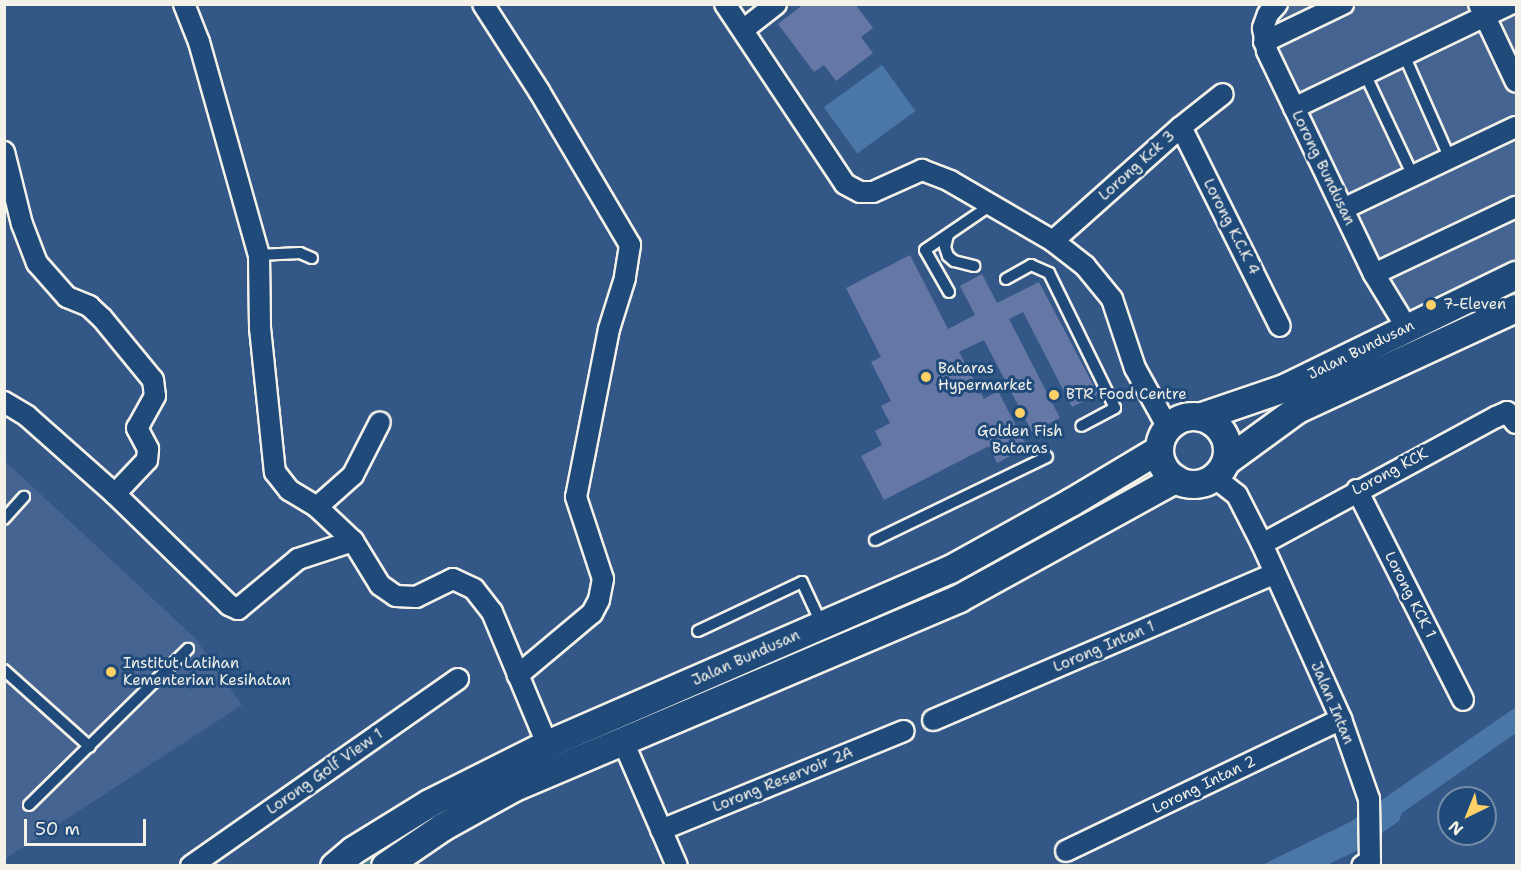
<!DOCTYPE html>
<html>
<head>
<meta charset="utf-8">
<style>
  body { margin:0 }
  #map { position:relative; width:1521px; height:870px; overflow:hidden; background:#335787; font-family:"Shantell Sans",sans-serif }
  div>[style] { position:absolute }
  .built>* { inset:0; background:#466492 }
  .green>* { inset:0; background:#4d808c }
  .water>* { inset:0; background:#4a77a5; transform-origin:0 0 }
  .building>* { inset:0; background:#6577a5 }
  .roads { filter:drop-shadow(2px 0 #f4f1e8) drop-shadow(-2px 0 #f4f1e8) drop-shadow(0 2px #f4f1e8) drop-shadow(0 -2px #f4f1e8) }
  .service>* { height:10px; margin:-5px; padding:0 5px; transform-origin:5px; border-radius:5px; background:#1f4a7a }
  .minor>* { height:20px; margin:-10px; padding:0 10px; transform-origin:10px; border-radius:10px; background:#1f4a7a }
  .secondary>* { height:27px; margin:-13.5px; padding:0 13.5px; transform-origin:13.5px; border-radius:13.5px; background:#1f4a7a }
  .secondary>.ring { margin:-13.5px; padding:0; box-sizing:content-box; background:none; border:27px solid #1f4a7a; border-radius:50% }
  .dots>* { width:16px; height:16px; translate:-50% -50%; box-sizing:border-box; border:3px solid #1f4a7a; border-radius:50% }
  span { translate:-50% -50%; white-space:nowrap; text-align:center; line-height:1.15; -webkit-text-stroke:6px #1f4a7a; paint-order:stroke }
  .street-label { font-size:15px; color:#f4f1e8 }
  .poi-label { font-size:15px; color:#f4f1e8 }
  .left { translate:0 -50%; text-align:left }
  .frame { position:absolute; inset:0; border:6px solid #f4f1e8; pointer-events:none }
  .north { position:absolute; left:1437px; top:786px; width:60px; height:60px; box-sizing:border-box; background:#1f4a7a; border:2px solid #748da6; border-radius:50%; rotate:223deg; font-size:16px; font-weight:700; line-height:24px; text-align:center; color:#f4f1e8 }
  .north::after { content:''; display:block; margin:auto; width:21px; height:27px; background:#ffd166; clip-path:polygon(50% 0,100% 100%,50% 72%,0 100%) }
  .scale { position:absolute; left:24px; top:819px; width:122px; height:27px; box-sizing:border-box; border:3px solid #f4f1e8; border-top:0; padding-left:8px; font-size:18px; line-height:21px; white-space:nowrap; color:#f4f1e8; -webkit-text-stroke:4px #1f4a7a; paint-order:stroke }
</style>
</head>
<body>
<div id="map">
  <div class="built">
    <div style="clip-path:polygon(1277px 5px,1516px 5px,1516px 275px,1407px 328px,1267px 51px)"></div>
    <div style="clip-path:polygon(4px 460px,195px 638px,242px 705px,5px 859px)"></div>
  </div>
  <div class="green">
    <div style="clip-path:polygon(1143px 462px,1153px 482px,1110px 498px,930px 594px,544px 760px,381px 854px,367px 865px,358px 866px,423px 819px)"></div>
  </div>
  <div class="water">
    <div style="left:882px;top:65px;width:57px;height:72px;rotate:54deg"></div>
    <div style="clip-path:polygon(1516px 707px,1516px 733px,1402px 813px,1399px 821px,1354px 852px,1327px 865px,1260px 866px,1350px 822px)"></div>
  </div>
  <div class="building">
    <div style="clip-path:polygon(804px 4px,855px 4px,873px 28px,861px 37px,873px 53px,836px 81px,824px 65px,814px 72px,778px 24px)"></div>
    <div style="clip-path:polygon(910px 255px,948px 329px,975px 315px,960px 286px,982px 274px,997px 303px,1039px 282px,1098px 394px,1072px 407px,1023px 312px,1009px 319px,1060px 418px,1032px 432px,984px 340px,959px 352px,984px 399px,998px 391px,1027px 447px,997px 463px,989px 446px,884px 500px,861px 456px,882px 445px,875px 431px,890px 423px,881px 406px,891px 401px,871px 362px,881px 357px,846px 288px)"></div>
  </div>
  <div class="roads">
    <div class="service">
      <div style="left:1404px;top:55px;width:114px;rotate:66.1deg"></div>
      <div style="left:1365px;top:74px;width:113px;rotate:64.8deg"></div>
      <div style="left:948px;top:235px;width:12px;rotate:104deg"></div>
      <div style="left:945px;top:247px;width:9px;rotate:72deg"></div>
      <div style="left:948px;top:256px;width:8px;rotate:40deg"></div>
      <div style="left:954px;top:261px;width:21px;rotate:14deg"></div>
      <div style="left:259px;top:255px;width:41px;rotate:-2.8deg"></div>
      <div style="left:300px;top:253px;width:13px;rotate:23deg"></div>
      <div style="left:1006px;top:279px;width:29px;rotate:-29deg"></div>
      <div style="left:1031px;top:265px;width:20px;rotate:24deg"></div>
      <div style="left:1049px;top:273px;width:150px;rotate:63.9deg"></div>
      <div style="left:1115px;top:408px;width:38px;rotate:152deg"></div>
      <div style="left:949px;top:292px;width:48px;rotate:-119.7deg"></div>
      <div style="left:925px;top:250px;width:80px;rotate:-34.3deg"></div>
      <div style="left:4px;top:519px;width:30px;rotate:-48deg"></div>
      <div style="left:875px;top:540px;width:191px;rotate:-25.8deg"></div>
      <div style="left:698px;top:631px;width:115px;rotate:-25.2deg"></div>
      <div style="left:802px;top:582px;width:47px;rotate:65.1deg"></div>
      <div style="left:4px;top:670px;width:115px;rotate:41.8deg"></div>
      <div style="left:29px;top:805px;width:223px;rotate:-44.5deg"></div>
    </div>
    <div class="minor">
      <div style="left:184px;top:4px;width:41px;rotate:68.5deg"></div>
      <div style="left:199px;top:42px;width:221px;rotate:74.3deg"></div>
      <div style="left:259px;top:255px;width:73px;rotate:89.2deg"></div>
      <div style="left:260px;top:328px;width:145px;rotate:84.1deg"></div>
      <div style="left:275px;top:472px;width:23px;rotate:52deg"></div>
      <div style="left:289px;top:490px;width:33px;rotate:31deg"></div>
      <div style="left:317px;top:507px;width:50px;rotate:43.4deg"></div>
      <div style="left:353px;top:541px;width:52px;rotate:58.5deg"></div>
      <div style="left:380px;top:585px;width:19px;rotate:35deg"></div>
      <div style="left:396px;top:596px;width:20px;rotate:3deg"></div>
      <div style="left:416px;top:597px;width:41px;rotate:-25.9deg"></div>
      <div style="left:453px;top:579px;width:23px;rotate:25deg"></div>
      <div style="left:474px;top:589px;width:29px;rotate:52deg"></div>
      <div style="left:492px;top:612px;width:143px;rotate:67.4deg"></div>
      <div style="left:483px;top:4px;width:103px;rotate:57.2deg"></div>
      <div style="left:539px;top:91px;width:179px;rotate:59.4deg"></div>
      <div style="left:630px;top:245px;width:33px;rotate:99deg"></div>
      <div style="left:625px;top:278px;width:53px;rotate:107.4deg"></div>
      <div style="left:609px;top:329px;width:171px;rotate:101.1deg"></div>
      <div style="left:576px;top:497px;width:86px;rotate:71.8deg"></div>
      <div style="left:603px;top:579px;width:21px;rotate:101deg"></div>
      <div style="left:599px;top:600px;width:15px;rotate:118deg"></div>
      <div style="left:592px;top:613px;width:97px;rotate:140deg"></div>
      <div style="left:725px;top:4px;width:216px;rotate:56.3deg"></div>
      <div style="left:845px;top:184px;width:17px;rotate:28deg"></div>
      <div style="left:860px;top:192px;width:13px"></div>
      <div style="left:873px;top:192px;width:54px;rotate:-24.2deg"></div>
      <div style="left:922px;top:170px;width:30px;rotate:21deg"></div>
      <div style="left:950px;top:181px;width:119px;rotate:30.2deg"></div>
      <div style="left:1053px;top:241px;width:41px;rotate:38deg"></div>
      <div style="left:1085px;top:266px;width:43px;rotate:50.7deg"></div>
      <div style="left:1112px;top:299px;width:73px;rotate:71.6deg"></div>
      <div style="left:1135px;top:368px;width:66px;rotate:61.1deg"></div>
      <div style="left:1277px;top:4px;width:13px;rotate:132deg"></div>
      <div style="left:1268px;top:14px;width:15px;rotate:110deg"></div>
      <div style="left:1263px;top:28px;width:23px;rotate:80deg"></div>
      <div style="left:1267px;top:51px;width:247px;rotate:64.4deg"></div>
      <div style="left:1374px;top:274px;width:63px;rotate:58.6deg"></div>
      <div style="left:1479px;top:4px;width:86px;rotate:64.6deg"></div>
      <div style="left:743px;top:30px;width:42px;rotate:-38.2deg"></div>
      <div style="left:1264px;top:42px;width:88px;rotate:-25.7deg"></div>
      <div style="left:1294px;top:108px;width:240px;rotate:-25.7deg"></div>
      <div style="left:1181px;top:127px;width:222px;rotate:63.6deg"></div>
      <div style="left:4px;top:152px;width:74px;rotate:76deg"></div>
      <div style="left:22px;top:224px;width:42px;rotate:69deg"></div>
      <div style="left:37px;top:263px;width:45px;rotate:48.6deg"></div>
      <div style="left:67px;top:297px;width:24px;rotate:22deg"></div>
      <div style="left:89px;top:306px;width:18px;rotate:43deg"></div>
      <div style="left:102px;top:318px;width:80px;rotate:50.6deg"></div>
      <div style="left:153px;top:380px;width:16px;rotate:83deg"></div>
      <div style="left:155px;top:396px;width:37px;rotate:119deg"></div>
      <div style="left:137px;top:428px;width:24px;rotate:62deg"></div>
      <div style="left:148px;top:449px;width:11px;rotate:95deg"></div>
      <div style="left:147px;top:460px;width:47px;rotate:133.3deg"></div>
      <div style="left:1343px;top:209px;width:191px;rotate:-25.4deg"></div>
      <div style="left:1053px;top:241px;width:171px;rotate:-41.7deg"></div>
      <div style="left:1181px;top:127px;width:53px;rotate:-38.2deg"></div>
      <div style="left:1374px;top:274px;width:157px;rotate:-25.3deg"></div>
      <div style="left:4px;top:402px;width:27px;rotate:31deg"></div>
      <div style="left:27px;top:416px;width:118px;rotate:41.6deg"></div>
      <div style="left:115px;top:494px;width:159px;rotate:44.2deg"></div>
      <div style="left:229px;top:605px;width:10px;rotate:24deg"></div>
      <div style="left:238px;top:609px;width:78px;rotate:-39.8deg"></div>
      <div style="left:298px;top:559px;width:58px;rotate:-18.1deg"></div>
      <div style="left:1214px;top:477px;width:29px;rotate:38deg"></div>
      <div style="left:1237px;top:495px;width:55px;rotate:63deg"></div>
      <div style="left:1262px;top:544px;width:192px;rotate:65.7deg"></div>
      <div style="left:1341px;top:719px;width:85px;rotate:70.7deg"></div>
      <div style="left:1369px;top:799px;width:62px;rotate:89.1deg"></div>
      <div style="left:1370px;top:861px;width:9px;rotate:148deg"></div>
      <div style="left:1357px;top:490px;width:235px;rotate:63.2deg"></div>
      <div style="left:317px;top:507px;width:48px;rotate:-41.6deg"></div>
      <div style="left:353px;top:475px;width:59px;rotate:-63deg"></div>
      <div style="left:1262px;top:544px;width:266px;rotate:-28.5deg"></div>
      <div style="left:1496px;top:417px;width:12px;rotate:-24deg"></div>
      <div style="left:1507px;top:412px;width:14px;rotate:51deg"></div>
      <div style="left:933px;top:720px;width:371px;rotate:-23.2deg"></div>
      <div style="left:622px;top:739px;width:138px;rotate:66.6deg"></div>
      <div style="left:661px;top:830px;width:262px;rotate:-22.2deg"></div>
      <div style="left:1066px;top:851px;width:305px;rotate:-25.6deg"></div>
      <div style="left:191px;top:866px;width:326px;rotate:-35deg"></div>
    </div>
    <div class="secondary">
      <div class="ring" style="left:1159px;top:416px;width:41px;height:41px"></div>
      <div style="left:1202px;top:416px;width:87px;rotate:-18.9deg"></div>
      <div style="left:1284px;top:388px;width:258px;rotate:-26deg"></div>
      <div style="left:1226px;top:461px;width:88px;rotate:-36.2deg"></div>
      <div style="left:1297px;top:409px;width:241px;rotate:-24.8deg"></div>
      <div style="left:334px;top:866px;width:25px;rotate:-40deg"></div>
      <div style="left:353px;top:850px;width:89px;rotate:-31.7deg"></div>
      <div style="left:429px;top:803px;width:132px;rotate:-26.6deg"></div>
      <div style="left:547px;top:744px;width:439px;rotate:-23.5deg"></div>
      <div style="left:950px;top:569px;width:138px;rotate:-29deg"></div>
      <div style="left:1071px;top:502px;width:101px;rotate:-30.9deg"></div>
      <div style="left:385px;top:866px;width:69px;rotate:-34.4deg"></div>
      <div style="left:442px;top:827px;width:82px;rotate:-29.1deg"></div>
      <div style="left:514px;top:787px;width:483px;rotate:-23deg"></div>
      <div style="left:959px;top:598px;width:247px;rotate:-28.9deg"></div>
    </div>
  </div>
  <div class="dots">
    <div style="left:1431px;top:305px;background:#ffd166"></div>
    <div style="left:926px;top:377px;background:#ffd166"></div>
    <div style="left:1054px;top:395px;background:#ffd166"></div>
    <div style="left:1020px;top:413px;background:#ffd166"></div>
    <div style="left:111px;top:672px;background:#ffd166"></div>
  </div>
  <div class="street-label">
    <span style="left:1137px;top:166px;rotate:-42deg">Lorong Kck 3</span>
    <span style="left:1323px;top:168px;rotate:64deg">Lorong Bundusan</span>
    <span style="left:1231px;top:227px;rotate:63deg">Lorong K.C.K 4</span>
    <span style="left:1361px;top:350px;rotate:-26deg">Jalan Bundusan</span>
    <span style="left:1390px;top:472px;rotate:-28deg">Lorong KCK</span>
    <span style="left:1410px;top:595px;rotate:63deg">Lorong KCK 1</span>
    <span style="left:1104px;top:647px;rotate:-23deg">Lorong Intan 1</span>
    <span style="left:746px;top:658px;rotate:-24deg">Jalan Bundusan</span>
    <span style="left:1332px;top:703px;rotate:67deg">Jalan Intan</span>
    <span style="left:325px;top:772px;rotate:-35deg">Lorong Golf View 1</span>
    <span style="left:783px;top:780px;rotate:-22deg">Lorong Reservoir 2A</span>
    <span style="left:1204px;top:785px;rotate:-26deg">Lorong Intan 2</span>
  </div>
  <div class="poi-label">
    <span class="left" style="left:1443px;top:305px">7-Eleven</span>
    <span class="left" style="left:938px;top:377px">Bataras<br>Hypermarket</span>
    <span class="left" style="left:1066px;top:395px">BTR Food Centre</span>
    <span style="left:1020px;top:440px">Golden Fish<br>Bataras</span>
    <span class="left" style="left:123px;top:672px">Institut Latihan<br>Kementerian Kesihatan</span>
  </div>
  <div class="frame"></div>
  <div class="north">N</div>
  <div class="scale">50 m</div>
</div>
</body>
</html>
